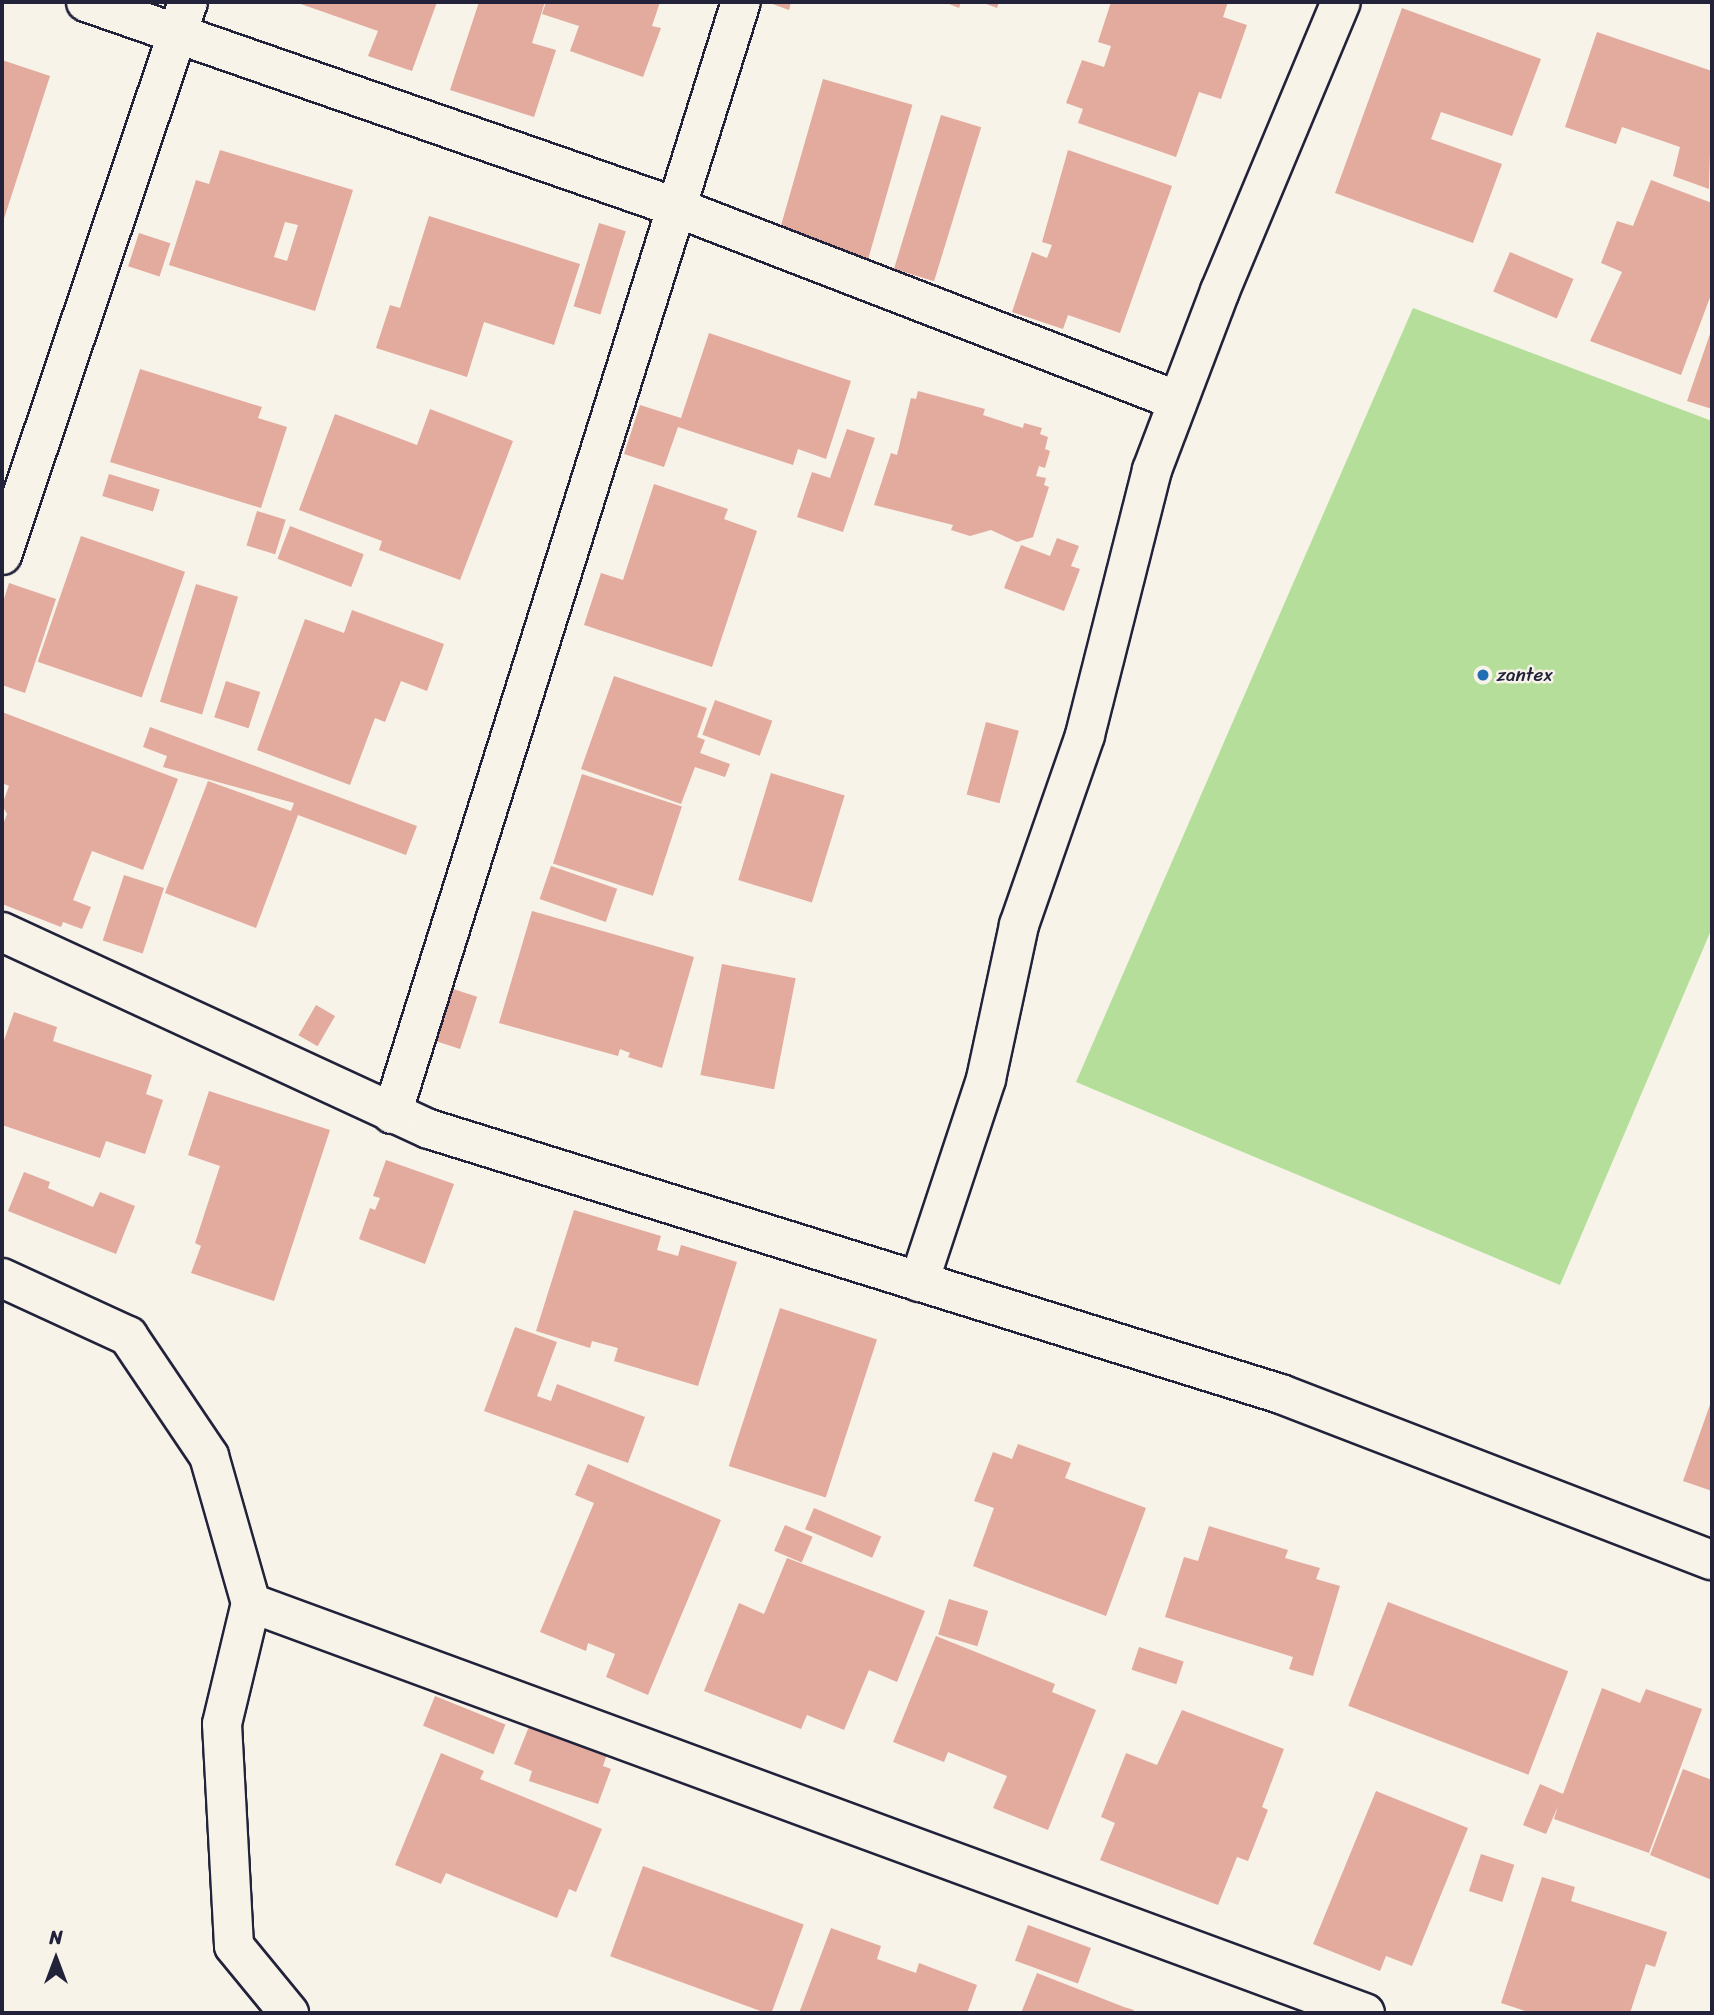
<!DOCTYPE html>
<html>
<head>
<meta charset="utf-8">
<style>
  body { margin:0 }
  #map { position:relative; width:1714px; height:2015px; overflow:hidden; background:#f7f3e8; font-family:Sriracha,sans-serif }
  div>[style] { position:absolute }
  .green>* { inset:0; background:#b5de9b }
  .building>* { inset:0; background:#e3aa9e; transform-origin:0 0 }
  .roads { filter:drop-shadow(2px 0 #22223b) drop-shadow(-2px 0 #22223b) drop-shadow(0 2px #22223b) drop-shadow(0 -2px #22223b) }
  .minor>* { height:38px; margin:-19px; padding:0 19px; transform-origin:19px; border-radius:19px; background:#f7f3e8 }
  .dots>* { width:19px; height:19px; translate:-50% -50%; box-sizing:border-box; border:4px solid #f7f3e8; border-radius:50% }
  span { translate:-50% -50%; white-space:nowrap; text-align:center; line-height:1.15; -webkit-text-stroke:5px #f7f3e8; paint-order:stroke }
  .poi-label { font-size:19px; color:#22223b }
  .left { translate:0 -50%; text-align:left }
  .frame { position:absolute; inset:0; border:4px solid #22223b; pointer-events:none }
  .north { position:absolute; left:21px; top:1924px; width:70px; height:70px; -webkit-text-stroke:5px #f7f3e8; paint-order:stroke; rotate:0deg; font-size:19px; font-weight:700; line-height:28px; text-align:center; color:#22223b }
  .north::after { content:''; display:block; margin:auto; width:24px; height:32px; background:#22223b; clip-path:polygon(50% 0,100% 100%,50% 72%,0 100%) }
</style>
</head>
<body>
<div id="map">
  <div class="green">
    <div style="clip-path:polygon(1413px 308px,1712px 421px,1712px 928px,1560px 1285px,1076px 1082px)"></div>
  </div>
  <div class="building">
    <div style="clip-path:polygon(295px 2px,437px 2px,412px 71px,368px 56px,378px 31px)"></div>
    <div style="clip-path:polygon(479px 2px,545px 2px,532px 43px,556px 50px,534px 117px,450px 90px)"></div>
    <div style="clip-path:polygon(546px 2px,660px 2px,652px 26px,661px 28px,643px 77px,570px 51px,579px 26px,542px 14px)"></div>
    <div style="clip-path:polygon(767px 2px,791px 2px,789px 10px)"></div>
    <div style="clip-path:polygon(944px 2px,961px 2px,959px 8px)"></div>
    <div style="clip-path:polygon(981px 2px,999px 2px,997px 8px)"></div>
    <div style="clip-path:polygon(1111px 2px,1228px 2px,1223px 17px,1247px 25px,1221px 99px,1199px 92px,1176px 157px,1078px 123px,1083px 109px,1066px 103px,1082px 60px,1104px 67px,1111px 46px,1098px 42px)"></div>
    <div style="clip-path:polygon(1402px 8px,1541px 59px,1512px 136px,1441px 112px,1431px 139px,1502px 164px,1473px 243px,1335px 193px)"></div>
    <div style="clip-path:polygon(1597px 32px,1712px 71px,1709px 189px,1673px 176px,1680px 147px,1622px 127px,1616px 144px,1565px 127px)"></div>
    <div style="clip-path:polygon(2px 60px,50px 76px,2px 225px)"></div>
    <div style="left:823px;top:79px;width:93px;height:161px;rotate:16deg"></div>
    <div style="left:941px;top:115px;width:42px;height:161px;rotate:17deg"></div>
    <div style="clip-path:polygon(evenodd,220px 150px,353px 190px,315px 311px,169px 265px,196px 180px,209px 184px,220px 150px,285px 222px,298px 225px,287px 261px,274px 257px,285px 222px)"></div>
    <div style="clip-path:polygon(1068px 150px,1172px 186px,1120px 333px,1068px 315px,1063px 329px,1012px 312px,1032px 252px,1047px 258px,1052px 245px,1042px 242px)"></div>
    <div style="clip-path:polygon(1651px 180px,1712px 203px,1712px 292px,1681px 375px,1590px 341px,1622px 272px,1601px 263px,1617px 221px,1633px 226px)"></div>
    <div style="clip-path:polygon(429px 216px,580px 264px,554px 345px,484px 322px,467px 377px,376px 348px,390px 305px,400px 308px)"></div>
    <div style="left:599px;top:223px;width:28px;height:87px;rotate:17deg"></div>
    <div style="left:139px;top:233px;width:33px;height:35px;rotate:18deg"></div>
    <div style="left:1510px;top:252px;width:69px;height:43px;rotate:23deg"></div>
    <div style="clip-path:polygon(1712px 328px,1712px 409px,1687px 401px)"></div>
    <div style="clip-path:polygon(709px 333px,851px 381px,826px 459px,798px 449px,793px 465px,678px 427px,664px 467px,624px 454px,640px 405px,681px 418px)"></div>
    <div style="clip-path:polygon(140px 369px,262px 407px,258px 418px,287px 427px,261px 508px,110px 462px)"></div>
    <div style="clip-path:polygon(918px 391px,985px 409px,983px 415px,1023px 428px,1024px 423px,1042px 428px,1040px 434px,1048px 437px,1045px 449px,1050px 451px,1045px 468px,1039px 466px,1036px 476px,1046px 478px,1044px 485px,1049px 487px,1033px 537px,1017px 542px,991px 530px,970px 536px,951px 530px,953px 525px,874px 505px,891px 453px,897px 455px,911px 398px,916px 399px)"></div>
    <div style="clip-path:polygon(430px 409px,513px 441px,460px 580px,379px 550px,382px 541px,299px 510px,335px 414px,417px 445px)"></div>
    <div style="clip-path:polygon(847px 429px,875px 438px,843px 532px,797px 517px,812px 472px,830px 478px)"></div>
    <div style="left:109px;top:474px;width:53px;height:23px;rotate:17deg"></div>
    <div style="clip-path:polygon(654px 484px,728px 509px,724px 519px,757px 531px,712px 667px,584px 625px,601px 573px,623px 580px)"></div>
    <div style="left:257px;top:511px;width:30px;height:36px;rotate:17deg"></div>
    <div style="left:290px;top:526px;width:79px;height:35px;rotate:21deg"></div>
    <div style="left:81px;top:536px;width:110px;height:133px;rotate:19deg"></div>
    <div style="clip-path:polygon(1057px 538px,1079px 546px,1071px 566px,1080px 569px,1064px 611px,1004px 588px,1021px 545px,1050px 556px)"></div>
    <div style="clip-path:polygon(9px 583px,56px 599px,25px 693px,2px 685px,2px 605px)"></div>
    <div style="left:196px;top:584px;width:44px;height:123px;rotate:17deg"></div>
    <div style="clip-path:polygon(352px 610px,444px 644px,427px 691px,401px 681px,385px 722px,375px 718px,350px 785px,257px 750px,305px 619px,344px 633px)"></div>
    <div style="clip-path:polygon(614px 676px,707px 708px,697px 737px,705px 740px,700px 753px,730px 764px,725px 777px,695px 767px,681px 804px,581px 769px)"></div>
    <div style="left:226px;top:681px;width:36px;height:38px;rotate:18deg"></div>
    <div style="left:715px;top:700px;width:61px;height:37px;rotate:20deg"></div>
    <div style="clip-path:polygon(2px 712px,178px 779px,143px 870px,92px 851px,73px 900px,91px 907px,82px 929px,63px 922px,61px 927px,2px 904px,2px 827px,7px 814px,2px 805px,9px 786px,2px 783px)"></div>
    <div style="left:986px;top:722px;width:34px;height:75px;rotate:15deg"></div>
    <div style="clip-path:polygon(150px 727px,417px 826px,406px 855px,298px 815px,256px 928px,165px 893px,208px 781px,291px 811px,294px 803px,163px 767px,167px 756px,143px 747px)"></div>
    <div style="left:771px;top:773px;width:77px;height:112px;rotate:17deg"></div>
    <div style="left:582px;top:774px;width:105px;height:94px;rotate:18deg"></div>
    <div style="left:551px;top:866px;width:70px;height:35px;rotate:19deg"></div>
    <div style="left:124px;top:875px;width:42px;height:69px;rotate:18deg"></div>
    <div style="clip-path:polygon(532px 911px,694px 957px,662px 1068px,628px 1057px,630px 1053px,620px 1049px,618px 1056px,499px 1023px)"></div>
    <div style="left:722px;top:964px;width:75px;height:113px;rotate:11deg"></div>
    <div style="left:441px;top:985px;width:38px;height:55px;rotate:18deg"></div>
    <div style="left:316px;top:1005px;width:22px;height:35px;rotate:30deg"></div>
    <div style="clip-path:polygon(14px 1012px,57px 1027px,53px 1041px,152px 1075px,146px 1094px,163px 1100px,145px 1154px,106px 1141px,100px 1158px,2px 1125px,2px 1046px)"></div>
    <div style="clip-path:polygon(209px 1091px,330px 1130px,274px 1301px,191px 1273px,201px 1246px,195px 1243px,220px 1166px,188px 1155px)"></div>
    <div style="clip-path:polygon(386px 1160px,454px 1184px,425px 1264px,359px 1239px,370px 1208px,375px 1210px,380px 1198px,373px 1196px)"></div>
    <div style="clip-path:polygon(24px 1172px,50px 1182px,48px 1188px,93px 1207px,100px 1192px,135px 1206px,116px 1254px,8px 1211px)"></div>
    <div style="clip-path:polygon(574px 1210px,661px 1236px,657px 1250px,678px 1256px,681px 1245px,737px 1262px,698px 1386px,614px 1361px,618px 1348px,592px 1341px,590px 1348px,536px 1331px)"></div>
    <div style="left:780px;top:1308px;width:102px;height:166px;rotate:18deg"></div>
    <div style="clip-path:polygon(515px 1327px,557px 1342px,537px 1396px,551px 1401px,557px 1384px,645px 1417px,628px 1463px,484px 1411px)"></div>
    <div style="clip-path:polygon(1712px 1399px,1712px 1491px,1683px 1481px)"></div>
    <div style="clip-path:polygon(1018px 1444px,1071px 1463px,1065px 1478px,1146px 1508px,1106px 1616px,973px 1566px,994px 1508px,974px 1501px,993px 1452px,1012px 1459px)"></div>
    <div style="clip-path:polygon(588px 1464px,721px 1520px,648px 1695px,606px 1677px,615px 1654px,588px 1643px,586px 1651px,540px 1632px,594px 1503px,575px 1495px)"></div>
    <div style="left:814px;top:1508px;width:73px;height:23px;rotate:23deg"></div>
    <div style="left:785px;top:1525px;width:30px;height:28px;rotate:23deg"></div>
    <div style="clip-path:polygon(1209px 1526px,1288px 1550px,1285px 1558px,1320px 1568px,1316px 1579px,1340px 1586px,1313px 1676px,1289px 1669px,1293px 1657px,1165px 1617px,1184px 1557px,1198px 1561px)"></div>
    <div style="clip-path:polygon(787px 1558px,925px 1611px,897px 1682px,869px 1670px,844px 1730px,807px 1715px,801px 1729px,704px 1691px,739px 1603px,764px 1614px)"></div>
    <div style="left:949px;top:1599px;width:41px;height:37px;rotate:17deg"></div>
    <div style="left:1388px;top:1602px;width:193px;height:111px;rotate:21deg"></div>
    <div style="clip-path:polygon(936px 1636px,1055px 1684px,1052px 1692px,1096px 1710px,1048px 1830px,993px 1808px,1007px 1776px,948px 1752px,944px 1762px,893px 1742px)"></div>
    <div style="left:1139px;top:1647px;width:47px;height:24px;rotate:18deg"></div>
    <div style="clip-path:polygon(1602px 1688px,1640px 1703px,1646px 1689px,1702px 1709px,1649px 1853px,1554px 1819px,1558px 1806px,1546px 1834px,1523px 1825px,1540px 1784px,1563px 1794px)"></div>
    <div style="left:435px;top:1696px;width:76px;height:32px;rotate:22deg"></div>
    <div style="clip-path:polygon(1182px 1710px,1284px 1749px,1262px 1807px,1268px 1810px,1248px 1861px,1237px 1857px,1218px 1905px,1100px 1860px,1115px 1823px,1101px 1817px,1126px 1753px,1157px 1765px)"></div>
    <div style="clip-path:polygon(530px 1724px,607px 1754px,603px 1766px,611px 1769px,598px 1804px,529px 1781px,532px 1771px,514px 1764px)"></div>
    <div style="clip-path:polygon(441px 1753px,484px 1771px,480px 1779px,602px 1829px,576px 1892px,569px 1889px,557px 1918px,446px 1873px,441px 1884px,395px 1865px)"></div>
    <div style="clip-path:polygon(1683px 1769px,1712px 1780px,1712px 1880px,1650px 1855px)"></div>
    <div style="clip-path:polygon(1376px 1791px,1468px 1828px,1412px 1966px,1386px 1956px,1380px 1971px,1313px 1944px)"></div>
    <div style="left:1481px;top:1854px;width:35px;height:39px;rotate:18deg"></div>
    <div style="left:643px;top:1866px;width:171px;height:96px;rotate:20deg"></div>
    <div style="clip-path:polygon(1542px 1877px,1575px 1887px,1571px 1901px,1667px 1932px,1655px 1967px,1646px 1964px,1630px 2013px,1531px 2013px,1501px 2003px)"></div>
    <div style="left:1028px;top:1925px;width:67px;height:38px;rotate:20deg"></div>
    <div style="clip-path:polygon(831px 1928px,881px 1946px,877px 1959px,916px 1973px,919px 1963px,977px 1985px,967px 2013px,799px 2013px)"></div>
    <div style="clip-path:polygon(1037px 1973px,1124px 2007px,1134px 2010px,1132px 2013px,1021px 2013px)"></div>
  </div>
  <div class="roads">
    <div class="minor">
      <div style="left:86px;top:2px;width:624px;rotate:19.19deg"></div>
      <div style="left:675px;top:207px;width:539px;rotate:21.09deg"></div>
      <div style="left:2px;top:555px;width:583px;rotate:-71.41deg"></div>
      <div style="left:2px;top:932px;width:470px;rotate:24.8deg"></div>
      <div style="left:429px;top:1129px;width:892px;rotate:17.28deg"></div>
      <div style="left:1281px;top:1394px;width:462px;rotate:21.1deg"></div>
      <div style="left:392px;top:1114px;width:1165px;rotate:-72.58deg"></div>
      <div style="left:2px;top:1278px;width:139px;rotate:24.7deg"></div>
      <div style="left:128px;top:1336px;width:145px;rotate:56deg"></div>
      <div style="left:209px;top:1456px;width:153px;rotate:74.1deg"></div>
      <div style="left:251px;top:1603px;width:124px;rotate:103.5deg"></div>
      <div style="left:222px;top:1724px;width:222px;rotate:86.9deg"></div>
      <div style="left:234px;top:1946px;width:87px;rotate:50.6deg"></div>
      <div style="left:919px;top:1282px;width:214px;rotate:-71.7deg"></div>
      <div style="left:986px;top:1079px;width:157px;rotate:-77.9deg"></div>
      <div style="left:1019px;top:925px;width:201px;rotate:-70.8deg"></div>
      <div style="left:1085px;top:735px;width:273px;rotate:-75.8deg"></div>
      <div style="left:1152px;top:470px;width:191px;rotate:-69.2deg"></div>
      <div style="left:1220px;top:291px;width:313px;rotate:-67.3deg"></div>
      <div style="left:251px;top:1603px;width:1187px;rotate:20.21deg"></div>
    </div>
  </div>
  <div class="dots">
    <div style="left:1483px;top:675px;background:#1f6fb2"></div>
  </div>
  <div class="poi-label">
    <span class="left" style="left:1497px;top:675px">zantex</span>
  </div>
  <div class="frame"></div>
  <div class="north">N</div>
</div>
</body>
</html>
